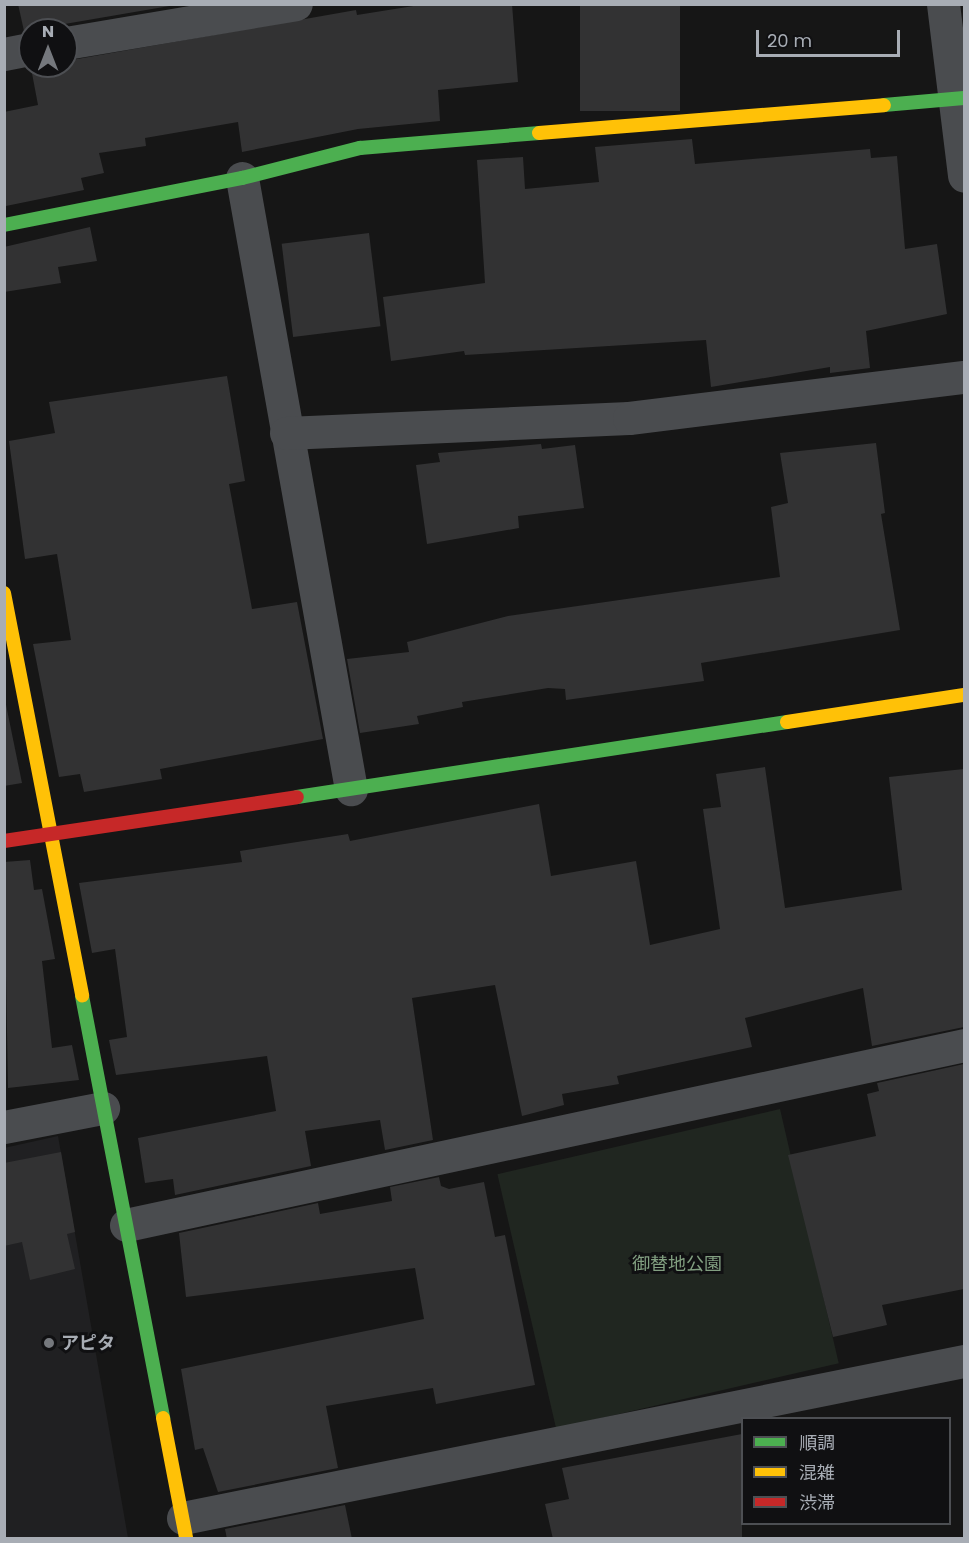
<!DOCTYPE html>
<html>
<head>
<meta charset="utf-8">
<style>
  body { margin:0 }
  #map { position:relative; width:969px; height:1543px; overflow:hidden; background:#161616; font-family:Poppins,"Noto Sans JP",sans-serif }
  div>[style] { position:absolute }
  .built>* { inset:0; background:#202022 }
  .green>* { inset:0; background:#202620; transform-origin:0 0 }
  .building>* { inset:0; background:#323233; transform-origin:0 0 }
  .street>* { height:33px; margin:-16.5px; padding:0 16.5px; transform-origin:16.5px; border-radius:16.5px; background:#4a4c4f }
  .fast>* { height:14px; margin:-7px; padding:0 7px; transform-origin:7px; border-radius:7px; background:#4caf50 }
  .slow>* { height:14px; margin:-7px; padding:0 7px; transform-origin:7px; border-radius:7px; background:#ffc107 }
  .jam>* { height:14px; margin:-7px; padding:0 7px; transform-origin:7px; border-radius:7px; background:#c62828 }
  .dots>* { width:16px; height:16px; translate:-50% -50%; box-sizing:border-box; border:3px solid #101012; border-radius:50% }
  span { translate:-50% -50%; white-space:nowrap; text-align:center; line-height:1.15; -webkit-text-stroke:6px #101012; paint-order:stroke }
  .park-label { font-size:18px; color:#829f81 }
  .poi-label { font-size:18px; color:#a8adb5; font-weight:700 }
  .left { translate:0 -50%; text-align:left }
  .frame { position:absolute; inset:0; border:6px solid #a8adb5; pointer-events:none }
  .legend { position:absolute; left:741px; top:1417px; width:210px; height:108px; box-sizing:border-box; background:#101012; border:2px solid #4d4f53; margin:0; padding:8px 10px; list-style:none; font-size:18px; color:#a8adb5 }
  .legend li { display:flex; align-items:center; gap:12px; height:30px }
  .legend b { width:30px; border:2px solid #4d4f53 }
  .north { position:absolute; left:18px; top:18px; width:60px; height:60px; box-sizing:border-box; background:#101012; border:2px solid #4d4f53; border-radius:50%; rotate:0deg; font-size:16px; font-weight:700; line-height:24px; text-align:center; color:#a8adb5 }
  .north::after { content:''; display:block; margin:auto; width:21px; height:27px; background:#75787d; clip-path:polygon(50% 0,100% 100%,50% 72%,0 100%) }
  .scale { position:absolute; left:756px; top:30px; width:144px; height:27px; box-sizing:border-box; border:3px solid #a8adb5; border-top:0; padding-left:8px; font-size:18px; line-height:21px; white-space:nowrap; color:#a8adb5; -webkit-text-stroke:4px #101012; paint-order:stroke }
</style>
</head>
<body>
<div id="map">
  <div class="built">
    <div style="clip-path:polygon(58px 1136px,128px 1538px,5px 1538px,4px 1148px)"></div>
  </div>
  <div class="green">
    <div style="left:780px;top:1109px;width:261px;height:290px;rotate:77deg"></div>
  </div>
  <div class="building">
    <div style="clip-path:polygon(18px 4px,181px 4px,24px 31px)"></div>
    <div style="clip-path:polygon(426px 4px,512px 4px,518px 82px,438px 90px,440px 121px,358px 129px,242px 152px,238px 122px,145px 138px,146px 146px,99px 153px,104px 173px,81px 178px,84px 190px,6px 206px,4px 112px,38px 105px,31px 68px,66px 66px,66px 61px,356px 10px,357px 15px)"></div>
    <div style="left:580px;top:4px;width:100px;height:107px"></div>
    <div style="clip-path:polygon(692px 139px,695px 164px,870px 149px,871px 158px,897px 156px,905px 249px,937px 244px,947px 314px,866px 331px,870px 368px,830px 373px,830px 367px,711px 387px,706px 340px,465px 355px,464px 351px,391px 361px,383px 297px,485px 283px,477px 160px,523px 157px,525px 189px,599px 182px,595px 147px)"></div>
    <div style="clip-path:polygon(90px 227px,97px 261px,58px 267px,61px 283px,4px 292px,4px 247px)"></div>
    <div style="left:369px;top:233px;width:94px;height:88px;rotate:83deg"></div>
    <div style="clip-path:polygon(227px 376px,245px 481px,229px 484px,252px 609px,297px 602px,323px 739px,160px 769px,162px 779px,84px 792px,80px 774px,59px 777px,33px 644px,71px 640px,57px 554px,25px 559px,9px 441px,55px 433px,49px 402px)"></div>
    <div style="clip-path:polygon(876px 443px,885px 513px,881px 514px,900px 630px,701px 663px,704px 681px,566px 700px,565px 689px,548px 688px,462px 702px,463px 707px,417px 716px,419px 724px,360px 733px,347px 659px,409px 652px,407px 642px,508px 616px,780px 577px,771px 507px,788px 503px,780px 453px)"></div>
    <div style="clip-path:polygon(541px 444px,542px 449px,575px 445px,584px 508px,518px 516px,519px 528px,427px 544px,416px 465px,440px 462px,438px 453px)"></div>
    <div style="clip-path:polygon(4px 695px,22px 783px,4px 786px)"></div>
    <div style="clip-path:polygon(765px 767px,785px 908px,902px 890px,889px 777px,964px 769px,964px 1027px,872px 1046px,863px 988px,745px 1018px,752px 1047px,617px 1076px,619px 1084px,562px 1094px,564px 1105px,522px 1116px,495px 985px,412px 998px,433px 1140px,385px 1150px,380px 1120px,305px 1131px,311px 1166px,175px 1195px,173px 1179px,145px 1183px,138px 1138px,276px 1111px,267px 1056px,116px 1075px,109px 1040px,127px 1037px,115px 949px,92px 953px,79px 883px,242px 862px,240px 851px,348px 834px,350px 841px,539px 804px,551px 876px,636px 861px,650px 945px,720px 929px,703px 809px,721px 807px,716px 774px)"></div>
    <div style="clip-path:polygon(30px 860px,34px 890px,42px 889px,55px 959px,42px 961px,52px 1048px,72px 1045px,79px 1080px,8px 1088px,4px 862px)"></div>
    <div style="clip-path:polygon(964px 1064px,964px 1289px,882px 1305px,887px 1325px,833px 1337px,788px 1155px,876px 1136px,867px 1094px,879px 1091px,877px 1083px)"></div>
    <div style="clip-path:polygon(61px 1152px,75px 1232px,67px 1234px,75px 1269px,30px 1280px,22px 1242px,4px 1246px,4px 1163px)"></div>
    <div style="clip-path:polygon(439px 1177px,441px 1186px,449px 1189px,484px 1182px,495px 1237px,505px 1235px,535px 1385px,436px 1404px,433px 1388px,326px 1406px,338px 1468px,218px 1492px,203px 1448px,195px 1450px,181px 1369px,424px 1319px,415px 1268px,186px 1297px,179px 1233px,318px 1203px,320px 1214px,392px 1201px,390px 1187px)"></div>
    <div style="clip-path:polygon(742px 1434px,742px 1539px,553px 1539px,545px 1504px,569px 1499px,562px 1468px)"></div>
    <div style="clip-path:polygon(345px 1505px,352px 1539px,227px 1539px,225px 1529px)"></div>
  </div>
  <div class="street">
    <div style="left:943px;top:4px;width:173px;rotate:83deg"></div>
    <div style="left:66px;top:43px;width:233px;rotate:-9.6deg"></div>
    <div style="left:4px;top:54px;width:26px;rotate:-11deg"></div>
    <div style="left:242px;top:178px;width:621px;rotate:79.89deg"></div>
    <div style="left:286px;top:433px;width:343px;rotate:-2.5deg"></div>
    <div style="left:629px;top:418px;width:337px;rotate:-7deg"></div>
    <div style="left:4px;top:1127px;width:101px;rotate:-10.9deg"></div>
    <div style="left:126px;top:1225px;width:857px;rotate:-12.12deg"></div>
    <div style="left:183px;top:1518px;width:797px;rotate:-11.37deg"></div>
  </div>
  <div class="fast">
    <div style="left:884px;top:105px;width:80px;rotate:-5deg"></div>
    <div style="left:4px;top:225px;width:243px;rotate:-11.2deg"></div>
    <div style="left:242px;top:178px;width:122px;rotate:-14.3deg"></div>
    <div style="left:360px;top:148px;width:180px;rotate:-4.8deg"></div>
    <div style="left:297px;top:797px;width:496px;rotate:-8.7deg"></div>
    <div style="left:82px;top:996px;width:430px;rotate:79.1deg"></div>
  </div>
  <div class="slow">
    <div style="left:539px;top:133px;width:346px;rotate:-4.6deg"></div>
    <div style="left:4px;top:593px;width:410px;rotate:79deg"></div>
    <div style="left:787px;top:722px;width:179px;rotate:-8.7deg"></div>
    <div style="left:163px;top:1418px;width:122px;rotate:79.1deg"></div>
  </div>
  <div class="jam">
    <div style="left:4px;top:841px;width:296px;rotate:-8.5deg"></div>
  </div>
  <div class="dots">
    <div style="left:49px;top:1343px;background:#75787d"></div>
  </div>
  <div class="park-label">
    <span style="left:677px;top:1264px">御替地公園</span>
  </div>
  <div class="poi-label">
    <span class="left" style="left:61px;top:1343px">アピタ</span>
  </div>
  <div class="frame"></div>
  <ul class="legend">
  <li><b style="height:8px;background:#4caf50"></b>順調</li>
  <li><b style="height:8px;background:#ffc107"></b>混雑</li>
  <li><b style="height:8px;background:#c62828"></b>渋滞</li>
  </ul>
  <div class="north">N</div>
  <div class="scale">20 m</div>
</div>
</body>
</html>
